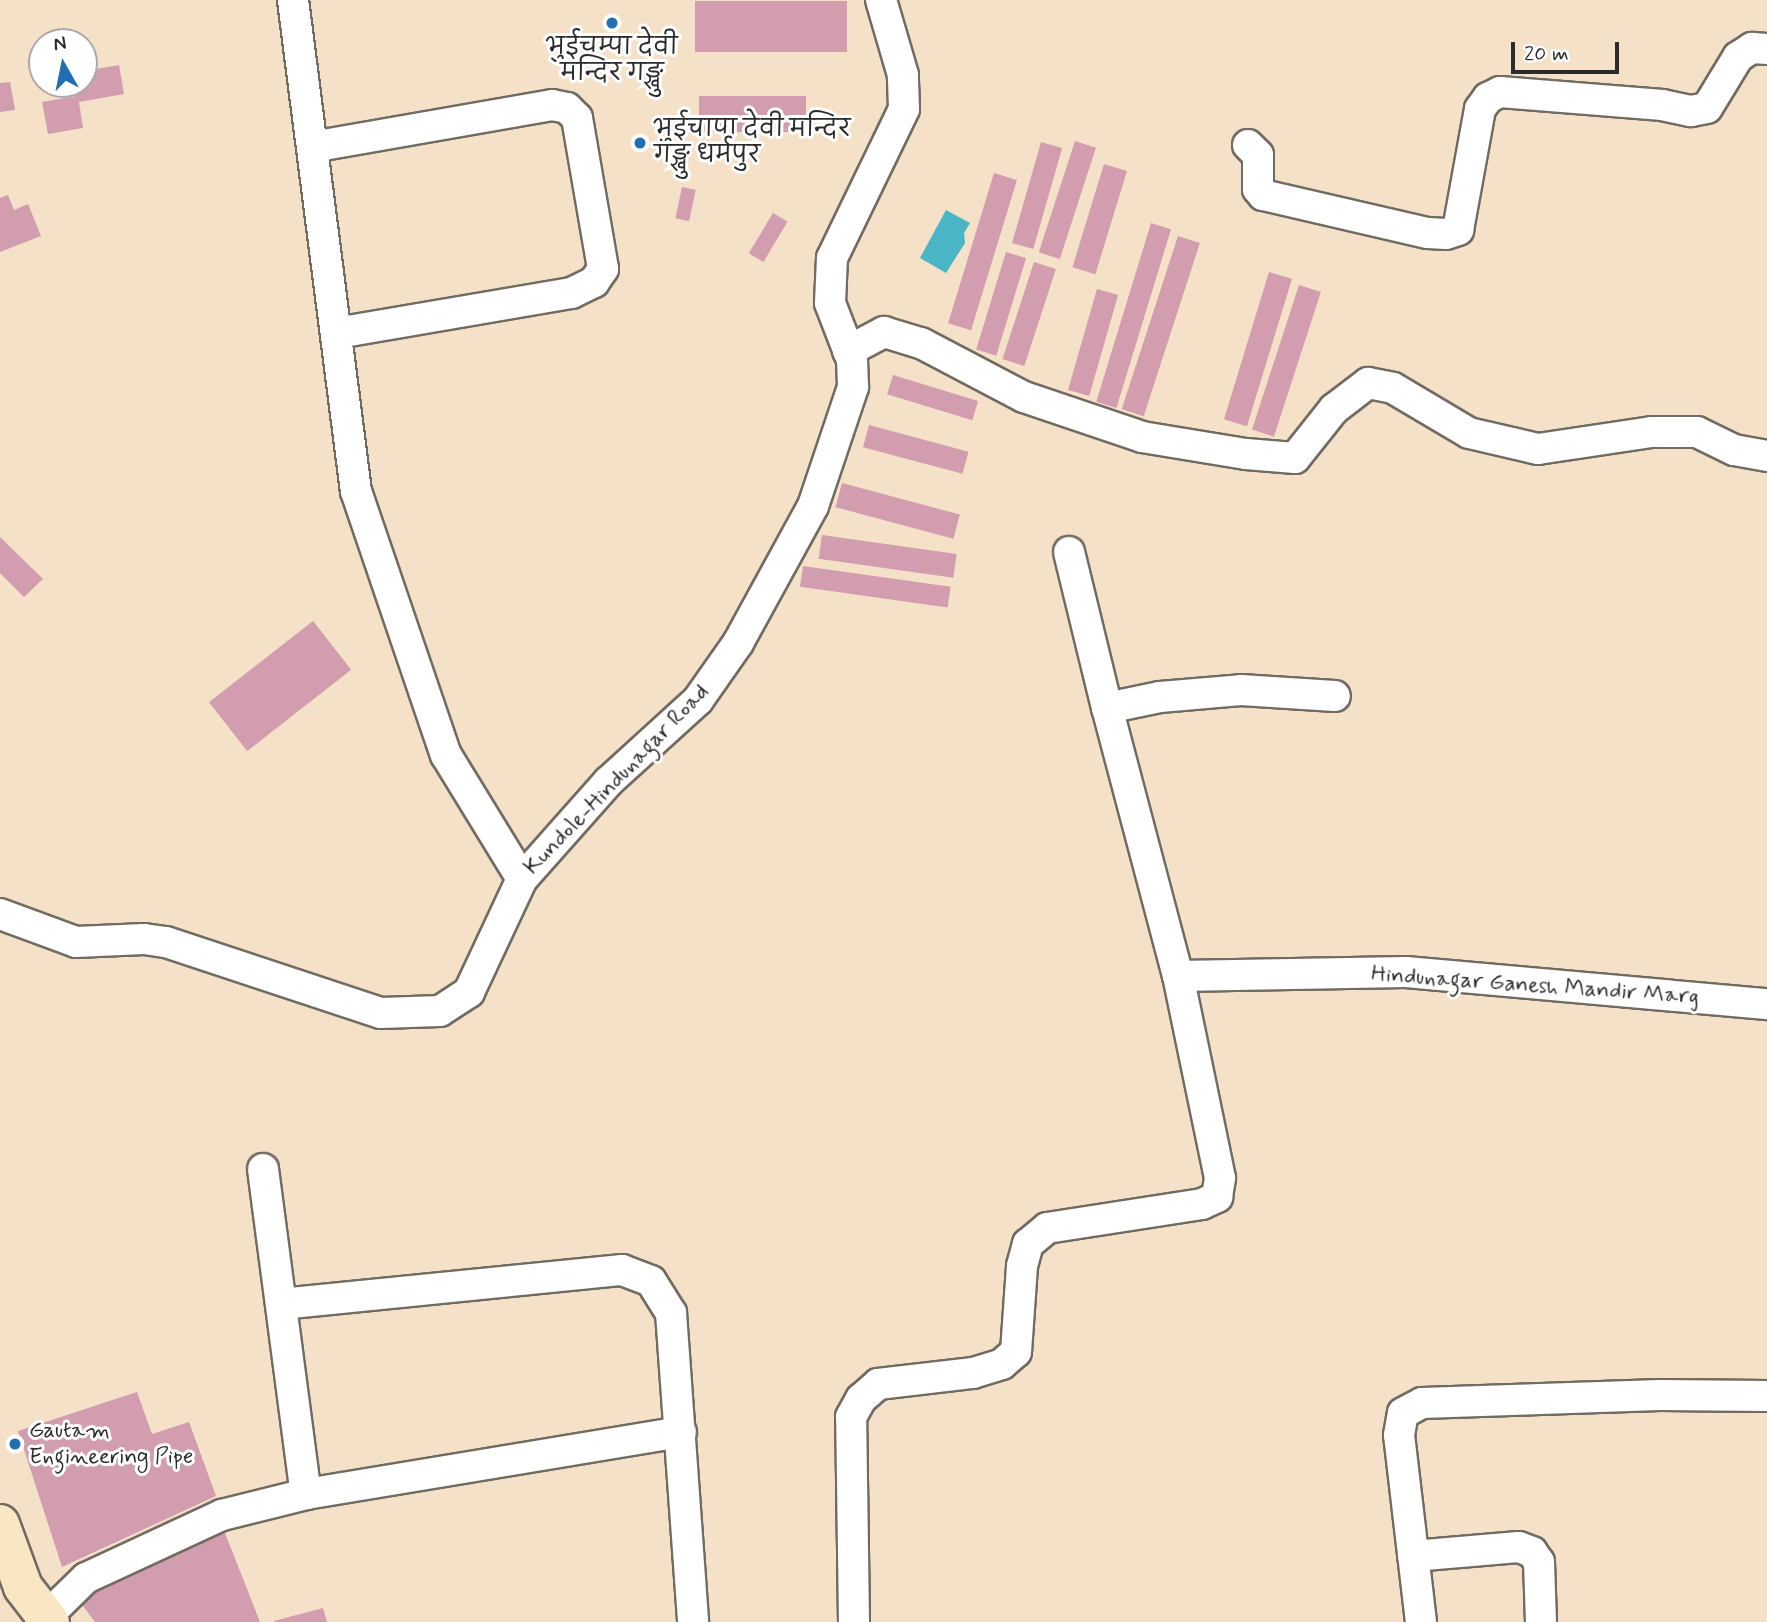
<!DOCTYPE html>
<html>
<head>
<meta charset="utf-8">
<style>
  body { margin:0 }
  #map { position:relative; width:1767px; height:1622px; overflow:hidden; background:#f4e1c7; font-family:Mynerve,"Playpen Sans Deva",sans-serif }
  div>[style] { position:absolute }
  .water>* { inset:0; background:#49b5c5 }
  .building>* { inset:0; background:#d19daf; transform-origin:0 0 }
  .roads { filter:drop-shadow(2px 0 #716b62) drop-shadow(-2px 0 #716b62) drop-shadow(0 2px #716b62) drop-shadow(0 -2px #716b62) }
  .street>* { height:30px; margin:-15px; padding:0 15px; transform-origin:15px; border-radius:15px; background:#fff }
  .secondary>* { height:38px; margin:-19px; padding:0 19px; transform-origin:19px; border-radius:19px; background:#f9e7c3 }
  .dots>* { width:19px; height:19px; translate:-50% -50%; box-sizing:border-box; border:4px solid #fff; border-radius:50% }
  span { translate:-50% -50%; white-space:nowrap; text-align:center; line-height:1.15; -webkit-text-stroke:6px #fff; paint-order:stroke }
  .poi-label { font-size:23px; color:#2b2b2b }
  .left { translate:0 -50%; text-align:left }
  .street-label { font-size:23px; color:#2b2b2b }
  .north { position:absolute; left:28px; top:28px; width:70px; height:70px; box-sizing:border-box; background:#fff; border:2px solid #aaa; border-radius:50%; rotate:351deg; font-size:19px; font-weight:700; line-height:28px; text-align:center; color:#2b2b2b }
  .north::after { content:''; display:block; margin:auto; width:24px; height:32px; background:#1f6fb2; clip-path:polygon(50% 0,100% 100%,50% 72%,0 100%) }
  .scale { position:absolute; left:1511px; top:42px; width:108px; height:32px; box-sizing:border-box; border:4px solid #2b2b2b; border-top:0; padding-left:9px; font-size:21px; line-height:24px; white-space:nowrap; color:#2b2b2b; -webkit-text-stroke:5px #fff; paint-order:stroke }
</style>
</head>
<body>
<div id="map">
  <div class="water">
    <div style="clip-path:polygon(946px 210px,970px 223px,964px 233px,965px 243px,946px 273px,920px 258px)"></div>
  </div>
  <div class="building">
    <div style="left:695px;top:1px;width:152px;height:51px"></div>
    <div style="clip-path:polygon(119px 65px,124px 94px,79px 102px,83px 128px,48px 134px,42px 102px,76px 96px,74px 84px,84px 84px,84px 71px)"></div>
    <div style="clip-path:polygon(10px 82px,15px 110px,0 112px,0 83px)"></div>
    <div style="left:806px;top:96px;width:36px;height:107px;rotate:90deg"></div>
    <div style="left:1075px;top:141px;width:22px;height:117px;rotate:18deg"></div>
    <div style="left:1041px;top:142px;width:22px;height:105px;rotate:16deg"></div>
    <div style="left:1104px;top:164px;width:24px;height:108px;rotate:17deg"></div>
    <div style="left:994px;top:173px;width:24px;height:157px;rotate:17deg"></div>
    <div style="left:682px;top:187px;width:14px;height:32px;rotate:12deg"></div>
    <div style="clip-path:polygon(8px 195px,14px 210px,28px 204px,41px 236px,0 252px,0 198px)"></div>
    <div style="left:773px;top:213px;width:17px;height:47px;rotate:31deg"></div>
    <div style="left:1151px;top:223px;width:21px;height:187px;rotate:17deg"></div>
    <div style="left:1178px;top:236px;width:23px;height:182px;rotate:18deg"></div>
    <div style="left:1006px;top:252px;width:21px;height:102px;rotate:17deg"></div>
    <div style="left:1034px;top:262px;width:23px;height:102px;rotate:18deg"></div>
    <div style="left:1269px;top:272px;width:24px;height:154px;rotate:17deg"></div>
    <div style="left:1299px;top:285px;width:23px;height:152px;rotate:18deg"></div>
    <div style="left:1097px;top:289px;width:22px;height:105px;rotate:16deg"></div>
    <div style="left:893px;top:375px;width:89px;height:20px;rotate:17deg"></div>
    <div style="left:869px;top:425px;width:103px;height:23px;rotate:15deg"></div>
    <div style="left:842px;top:483px;width:122px;height:25px;rotate:15deg"></div>
    <div style="left:822px;top:535px;width:136px;height:24px;rotate:8deg"></div>
    <div style="clip-path:polygon(0 537px,43px 579px,24px 597px,0 573px)"></div>
    <div style="left:803px;top:566px;width:149px;height:21px;rotate:8deg"></div>
    <div style="left:313px;top:621px;width:62px;height:132px;rotate:52deg"></div>
    <div style="clip-path:polygon(137px 1392px,152px 1434px,189px 1422px,216px 1496px,62px 1567px,18px 1431px)"></div>
    <div style="clip-path:polygon(223px 1528px,260px 1622px,95px 1622px,80px 1602px,114px 1580px)"></div>
    <div style="clip-path:polygon(323px 1608px,327px 1622px,274px 1622px,274px 1621px)"></div>
  </div>
  <div class="roads">
    <div class="street">
      <div style="left:293px;top:0;width:495px;rotate:82.7deg"></div>
      <div style="left:356px;top:491px;width:279px;rotate:71.2deg"></div>
      <div style="left:446px;top:755px;width:145px;rotate:58.5deg"></div>
      <div style="left:1248px;top:145px;width:14px;rotate:45deg"></div>
      <div style="left:1258px;top:155px;width:34px;rotate:90deg"></div>
      <div style="left:1258px;top:189px;width:8px;rotate:50deg"></div>
      <div style="left:1263px;top:195px;width:169px;rotate:13deg"></div>
      <div style="left:1428px;top:233px;width:18px;rotate:3deg"></div>
      <div style="left:1446px;top:234px;width:13px;rotate:-18deg"></div>
      <div style="left:1458px;top:230px;width:123px;rotate:-79.7deg"></div>
      <div style="left:1480px;top:109px;width:14px;rotate:-54deg"></div>
      <div style="left:1488px;top:98px;width:13px;rotate:-27deg"></div>
      <div style="left:1500px;top:92px;width:163px;rotate:4.6deg"></div>
      <div style="left:1662px;top:105px;width:30px;rotate:12deg"></div>
      <div style="left:1691px;top:111px;width:16px;rotate:-11deg"></div>
      <div style="left:1707px;top:108px;width:60px;rotate:-58.7deg"></div>
      <div style="left:1738px;top:57px;width:17px;rotate:-33deg"></div>
      <div style="left:1752px;top:48px;width:15px;rotate:4deg"></div>
      <div style="left:312px;top:147px;width:244px;rotate:-9.9deg"></div>
      <div style="left:552px;top:105px;width:15px;rotate:11deg"></div>
      <div style="left:567px;top:108px;width:14px;rotate:45deg"></div>
      <div style="left:577px;top:118px;width:153px;rotate:80.2deg"></div>
      <div style="left:603px;top:269px;width:16px;rotate:125deg"></div>
      <div style="left:594px;top:282px;width:25px;rotate:154deg"></div>
      <div style="left:571px;top:293px;width:238px;rotate:170.3deg"></div>
      <div style="left:848px;top:351px;width:41px;rotate:-27.8deg"></div>
      <div style="left:884px;top:332px;width:39px;rotate:17deg"></div>
      <div style="left:921px;top:343px;width:116px;rotate:27.7deg"></div>
      <div style="left:1024px;top:397px;width:125px;rotate:18.7deg"></div>
      <div style="left:1142px;top:437px;width:105px;rotate:9.3deg"></div>
      <div style="left:1246px;top:454px;width:49px;rotate:4.7deg"></div>
      <div style="left:1295px;top:458px;width:63px;rotate:-51.5deg"></div>
      <div style="left:1334px;top:409px;width:43px;rotate:-37.4deg"></div>
      <div style="left:1368px;top:383px;width:25px;rotate:11deg"></div>
      <div style="left:1393px;top:388px;width:88px;rotate:30.6deg"></div>
      <div style="left:1469px;top:433px;width:71px;rotate:13.1deg"></div>
      <div style="left:1538px;top:449px;width:115px;rotate:-8.5deg"></div>
      <div style="left:1652px;top:432px;width:45px"></div>
      <div style="left:1697px;top:432px;width:41px;rotate:25.9deg"></div>
      <div style="left:1734px;top:450px;width:34px;rotate:10deg"></div>
      <div style="left:1069px;top:552px;width:161px;rotate:76.3deg"></div>
      <div style="left:0;top:914px;width:81px;rotate:20.2deg"></div>
      <div style="left:76px;top:942px;width:68px;rotate:-2.5deg"></div>
      <div style="left:144px;top:939px;width:22px;rotate:8deg"></div>
      <div style="left:166px;top:942px;width:226px;rotate:18.3deg"></div>
      <div style="left:381px;top:1013px;width:59px;rotate:-1.9deg"></div>
      <div style="left:440px;top:1011px;width:35px;rotate:-33deg"></div>
      <div style="left:469px;top:992px;width:125px;rotate:-64.9deg"></div>
      <div style="left:522px;top:879px;width:130px;rotate:-48.4deg"></div>
      <div style="left:608px;top:782px;width:122px;rotate:-42.3deg"></div>
      <div style="left:698px;top:700px;width:70px;rotate:-54.9deg"></div>
      <div style="left:738px;top:643px;width:156px;rotate:-61.3deg"></div>
      <div style="left:813px;top:506px;width:126px;rotate:-71.4deg"></div>
      <div style="left:853px;top:387px;width:27px;rotate:-92deg"></div>
      <div style="left:852px;top:360px;width:61px;rotate:-111.1deg"></div>
      <div style="left:830px;top:303px;width:45px;rotate:-87.5deg"></div>
      <div style="left:832px;top:258px;width:165px;rotate:-64.2deg"></div>
      <div style="left:904px;top:109px;width:34px;rotate:-92deg"></div>
      <div style="left:903px;top:75px;width:78px;rotate:-106.3deg"></div>
      <div style="left:1178px;top:976px;width:228px;rotate:-1deg"></div>
      <div style="left:1406px;top:972px;width:362px;rotate:5.1deg"></div>
      <div style="left:263px;top:1169px;width:328px;rotate:82.5deg"></div>
      <div style="left:281px;top:1304px;width:343px;rotate:-5.7deg"></div>
      <div style="left:622px;top:1270px;width:31px;rotate:21deg"></div>
      <div style="left:651px;top:1281px;width:38px;rotate:58deg"></div>
      <div style="left:671px;top:1313px;width:310px;rotate:85.9deg"></div>
      <div style="left:1413px;top:1556px;width:106px;rotate:-4.9deg"></div>
      <div style="left:1519px;top:1547px;width:14px;rotate:21deg"></div>
      <div style="left:1532px;top:1552px;width:12px;rotate:55deg"></div>
      <div style="left:1539px;top:1562px;width:60px;rotate:88.1deg"></div>
      <div style="left:46px;top:1617px;width:56px;rotate:-44.3deg"></div>
      <div style="left:86px;top:1578px;width:150px;rotate:-24.9deg"></div>
      <div style="left:222px;top:1515px;width:87px;rotate:-14deg"></div>
      <div style="left:306px;top:1494px;width:380px;rotate:-9.4deg"></div>
      <div style="left:854px;top:1622px;width:205px;rotate:-90.8deg"></div>
      <div style="left:851px;top:1417px;width:21px;rotate:-61deg"></div>
      <div style="left:861px;top:1399px;width:23px;rotate:-41deg"></div>
      <div style="left:878px;top:1384px;width:96px;rotate:-6.6deg"></div>
      <div style="left:973px;top:1373px;width:30px;rotate:-17deg"></div>
      <div style="left:1002px;top:1364px;width:18px;rotate:-41deg"></div>
      <div style="left:1016px;top:1352px;width:86px;rotate:-86deg"></div>
      <div style="left:1022px;top:1266px;width:23px;rotate:-75deg"></div>
      <div style="left:1028px;top:1244px;width:25px;rotate:-40deg"></div>
      <div style="left:1047px;top:1228px;width:157px;rotate:-8.8deg"></div>
      <div style="left:1202px;top:1204px;width:17px;rotate:-25deg"></div>
      <div style="left:1217px;top:1197px;width:19px;rotate:-81deg"></div>
      <div style="left:1220px;top:1178px;width:206px;rotate:-101.7deg"></div>
      <div style="left:1178px;top:976px;width:277px;rotate:-104.8deg"></div>
      <div style="left:1107px;top:708px;width:54px;rotate:-11.7deg"></div>
      <div style="left:1160px;top:697px;width:81px;rotate:-4.9deg"></div>
      <div style="left:1241px;top:690px;width:94px;rotate:3.7deg"></div>
      <div style="left:1421px;top:1622px;width:188px;rotate:-96.7deg"></div>
      <div style="left:1399px;top:1435px;width:22px;rotate:-80deg"></div>
      <div style="left:1403px;top:1413px;width:21px;rotate:-28deg"></div>
      <div style="left:1422px;top:1403px;width:238px;rotate:-1.9deg"></div>
      <div style="left:1660px;top:1395px;width:107px;rotate:0.5deg"></div>
    </div>
    <div class="secondary">
      <div style="left:0;top:1524px;width:67px;rotate:69.9deg"></div>
      <div style="left:23px;top:1587px;width:44px;rotate:52.4deg"></div>
    </div>
  </div>
  <div class="dots">
    <div style="left:612px;top:23px;background:#1f6fb2"></div>
    <div style="left:640px;top:143px;background:#1f6fb2"></div>
    <div style="left:15px;top:1444px;background:#1f6fb2"></div>
  </div>
  <div class="poi-label">
    <span style="left:612px;top:61px">भुईचम्पा देवी<br>मन्दिर गङ्खु</span>
    <span class="left" style="left:654px;top:143px">भुईचापा देवी मन्दिर<br>गङ्खु धर्मपुर</span>
    <span class="left" style="left:29px;top:1444px">Gautam<br>Engineering Pipe</span>
  </div>
  <div class="street-label">
    <span style="left:617px;top:780px;rotate:-46deg">Kundole-Hindunagar Road</span>
    <span style="left:1535px;top:986px;rotate:4deg">Hindunagar Ganesh Mandir Marg</span>
  </div>
  <div class="north">N</div>
  <div class="scale">20 m</div>
</div>
</body>
</html>
